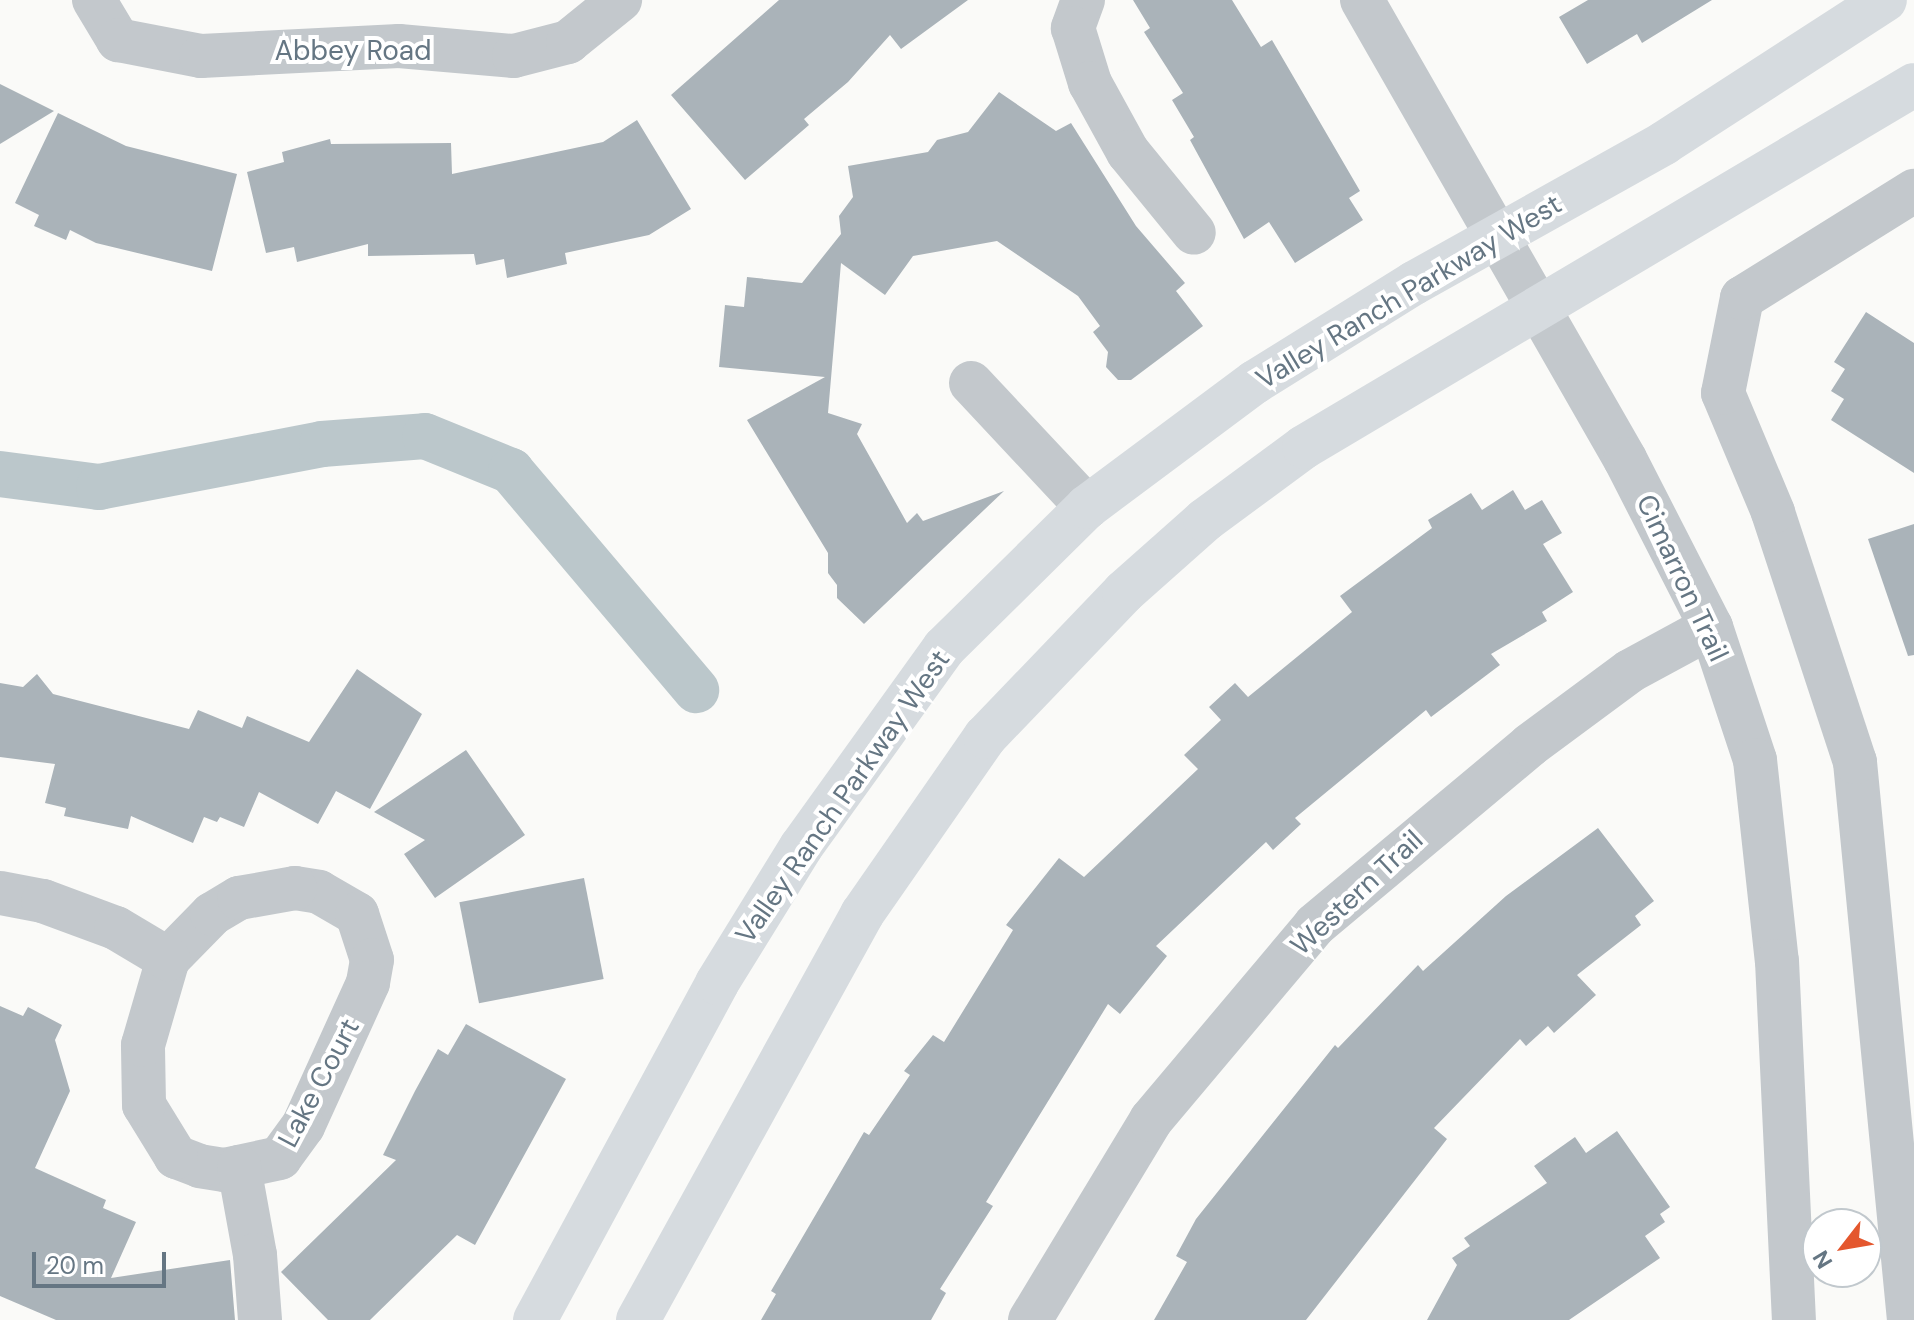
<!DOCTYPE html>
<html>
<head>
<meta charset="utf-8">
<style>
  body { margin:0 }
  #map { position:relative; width:1914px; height:1320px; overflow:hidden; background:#fafaf8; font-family:"DM Sans",sans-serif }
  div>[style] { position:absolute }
  .canal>* { height:46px; margin:-23px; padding:0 23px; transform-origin:23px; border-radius:23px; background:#bbc7cb }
  .building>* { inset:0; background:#aab3b9; transform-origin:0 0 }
  .minor>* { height:44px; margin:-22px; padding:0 22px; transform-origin:22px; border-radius:22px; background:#c3c8cc }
  .major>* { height:44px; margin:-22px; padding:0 22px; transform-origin:22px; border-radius:22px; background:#d6dbdf }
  span { translate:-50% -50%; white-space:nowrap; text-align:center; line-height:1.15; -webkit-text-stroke:8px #fff; paint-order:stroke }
  .street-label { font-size:28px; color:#657683 }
  .north { position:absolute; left:1802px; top:1208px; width:80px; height:80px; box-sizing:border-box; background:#fff; border:2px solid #c1c8cd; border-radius:50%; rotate:239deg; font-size:22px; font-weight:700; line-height:32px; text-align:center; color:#657683 }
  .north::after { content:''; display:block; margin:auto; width:28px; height:36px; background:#e4572e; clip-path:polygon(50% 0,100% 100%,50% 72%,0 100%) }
  .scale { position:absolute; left:32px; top:1252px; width:134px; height:36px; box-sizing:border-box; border:4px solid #657683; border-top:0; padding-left:10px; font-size:24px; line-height:28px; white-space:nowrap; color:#657683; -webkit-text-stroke:6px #fff; paint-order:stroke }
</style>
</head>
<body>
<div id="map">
  <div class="canal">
    <div style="left:0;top:474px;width:100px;rotate:7.5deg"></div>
    <div style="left:99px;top:487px;width:227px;rotate:-10.9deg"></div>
    <div style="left:322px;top:444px;width:103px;rotate:-4.4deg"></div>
    <div style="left:425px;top:436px;width:93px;rotate:22.1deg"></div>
    <div style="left:511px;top:471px;width:287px;rotate:49.8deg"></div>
  </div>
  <div class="building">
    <div style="clip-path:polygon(779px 0,968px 0,901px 49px,890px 35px,848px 82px,804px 119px,809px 125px,745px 180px,671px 95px)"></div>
    <div style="clip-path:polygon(1133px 0,1232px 0,1261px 47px,1272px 40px,1360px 191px,1349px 198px,1363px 220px,1295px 263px,1269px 222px,1244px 239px,1190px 140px,1194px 137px,1172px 100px,1183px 93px,1144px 32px,1150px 28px)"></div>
    <div style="clip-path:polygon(1588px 0,1712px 0,1642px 43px,1637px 34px,1587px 64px,1559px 17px)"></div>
    <div style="clip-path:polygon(0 84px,54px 111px,0 144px)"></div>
    <div style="clip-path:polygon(999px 92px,1056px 131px,1071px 123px,1136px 226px,1185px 283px,1176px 291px,1203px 326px,1131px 380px,1118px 380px,1106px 367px,1108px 352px,1093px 332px,1100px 326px,1078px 296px,997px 241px,913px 256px,885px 295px,841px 263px,828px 413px,862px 424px,857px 434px,907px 523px,917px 513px,923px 521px,1004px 491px,864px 624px,837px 598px,837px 585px,828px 573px,828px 553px,747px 420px,825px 377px,719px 367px,725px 305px,744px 307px,747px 277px,802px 283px,841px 234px,839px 216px,853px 197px,848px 166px,928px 152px,937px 140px,968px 132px)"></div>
    <div style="clip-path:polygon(58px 113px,126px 146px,237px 174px,212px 271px,96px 243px,70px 230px,66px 240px,34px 226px,39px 215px,15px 203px)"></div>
    <div style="clip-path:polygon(637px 120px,691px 209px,649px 235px,565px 253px,567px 264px,507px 278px,504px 259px,476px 265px,474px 254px,368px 256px,368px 244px,297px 262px,294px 247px,266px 253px,247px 172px,284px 162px,282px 152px,330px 139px,331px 144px,451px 143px,452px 174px,603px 142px)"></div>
    <div style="clip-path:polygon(1866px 312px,1914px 343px,1914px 473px,1831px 420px,1844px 399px,1831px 391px,1845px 369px,1834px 362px)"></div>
    <div style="clip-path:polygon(1513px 490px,1525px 510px,1542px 500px,1562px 533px,1543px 544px,1573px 592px,1542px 612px,1547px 621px,1491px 654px,1500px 665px,1431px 717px,1426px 710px,1295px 818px,1301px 824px,1273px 850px,1266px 842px,1156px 946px,1167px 956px,1120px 1014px,1108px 1004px,986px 1202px,993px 1206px,940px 1289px,946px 1293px,931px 1320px,761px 1320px,776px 1294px,771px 1291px,864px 1132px,869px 1135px,910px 1075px,904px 1071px,933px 1035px,944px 1042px,1013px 930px,1006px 925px,1059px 858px,1084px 877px,1198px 769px,1184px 755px,1221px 720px,1209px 707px,1235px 683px,1248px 697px,1352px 612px,1340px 596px,1432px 528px,1428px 520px,1471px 493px,1482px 510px)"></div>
    <div style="clip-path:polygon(1914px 524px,1914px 655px,1908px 656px,1868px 539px)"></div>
    <div style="clip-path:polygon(357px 669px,422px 714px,370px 809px,336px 791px,318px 824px,259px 792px,244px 827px,220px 817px,217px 822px,204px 817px,193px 843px,131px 816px,128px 829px,64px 816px,66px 808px,45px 803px,55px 764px,0 757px,0 683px,23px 687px,37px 674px,53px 694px,189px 729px,198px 710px,242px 728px,247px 716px,309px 742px)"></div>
    <div style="clip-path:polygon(466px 750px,525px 835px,435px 898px,404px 854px,425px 840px,374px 812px)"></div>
    <div style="clip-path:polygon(1598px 828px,1654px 901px,1635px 916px,1641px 925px,1577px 975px,1596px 995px,1554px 1033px,1548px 1026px,1526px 1046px,1520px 1039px,1434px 1128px,1447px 1139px,1306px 1320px,1154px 1320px,1187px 1262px,1176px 1256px,1196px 1219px,1335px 1045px,1338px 1048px,1418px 965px,1423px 971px,1506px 896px)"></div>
    <div style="left:584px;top:878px;width:103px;height:127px;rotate:79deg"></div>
    <div style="clip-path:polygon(0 1006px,23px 1016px,28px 1007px,62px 1025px,55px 1040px,70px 1091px,35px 1168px,106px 1200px,103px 1208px,136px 1222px,111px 1278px,230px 1260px,235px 1320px,56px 1320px,0 1296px)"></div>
    <div style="clip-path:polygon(466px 1024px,566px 1079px,475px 1245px,457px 1235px,370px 1320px,328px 1320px,281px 1272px,396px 1160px,383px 1155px,415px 1091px,438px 1049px,448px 1055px)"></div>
    <div style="clip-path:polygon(1617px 1131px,1670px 1207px,1660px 1214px,1665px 1222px,1645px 1236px,1660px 1258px,1569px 1320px,1427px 1320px,1457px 1265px,1452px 1258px,1470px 1246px,1464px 1238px,1547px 1183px,1534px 1166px,1575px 1137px,1586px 1153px)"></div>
  </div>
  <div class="minor">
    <div style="left:94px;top:0;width:47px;rotate:59deg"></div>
    <div style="left:118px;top:40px;width:85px;rotate:10.9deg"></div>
    <div style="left:201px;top:56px;width:198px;rotate:-2.9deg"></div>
    <div style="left:399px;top:46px;width:115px;rotate:5deg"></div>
    <div style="left:514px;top:56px;width:56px;rotate:-14.5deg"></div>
    <div style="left:568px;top:42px;width:67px;rotate:-38.9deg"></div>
    <div style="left:1083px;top:0;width:30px;rotate:110deg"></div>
    <div style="left:1073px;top:28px;width:58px;rotate:72.8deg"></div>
    <div style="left:1090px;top:83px;width:79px;rotate:61.2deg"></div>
    <div style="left:1128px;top:152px;width:104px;rotate:50.8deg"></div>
    <div style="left:1362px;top:0;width:529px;rotate:60.19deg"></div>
    <div style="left:1625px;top:459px;width:189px;rotate:62.9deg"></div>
    <div style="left:1711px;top:627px;width:140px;rotate:71.7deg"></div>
    <div style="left:1755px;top:760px;width:202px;rotate:83.8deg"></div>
    <div style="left:1777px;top:961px;width:359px;rotate:87.3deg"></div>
    <div style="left:971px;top:383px;width:170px;rotate:46.9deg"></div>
    <div style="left:295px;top:888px;width:24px;rotate:9deg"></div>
    <div style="left:319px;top:892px;width:44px;rotate:30.1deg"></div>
    <div style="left:357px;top:914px;width:48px;rotate:71.9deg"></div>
    <div style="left:372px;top:960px;width:23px;rotate:100deg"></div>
    <div style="left:368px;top:983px;width:157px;rotate:114.4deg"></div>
    <div style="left:303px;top:1126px;width:39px;rotate:126deg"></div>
    <div style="left:280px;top:1158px;width:57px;rotate:167.9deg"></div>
    <div style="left:224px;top:1170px;width:24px;rotate:-171deg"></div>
    <div style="left:200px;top:1166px;width:26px;rotate:-159deg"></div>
    <div style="left:176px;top:1157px;width:61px;rotate:-121.6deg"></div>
    <div style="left:144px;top:1105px;width:60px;rotate:-91deg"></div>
    <div style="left:143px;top:1045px;width:90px;rotate:-73.8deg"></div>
    <div style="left:168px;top:959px;width:63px;rotate:-45.6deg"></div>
    <div style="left:212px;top:914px;width:31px;rotate:-31deg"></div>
    <div style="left:239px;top:898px;width:57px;rotate:-10.1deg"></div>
    <div style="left:0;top:893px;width:44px;rotate:10.5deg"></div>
    <div style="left:43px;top:901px;width:78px;rotate:20.3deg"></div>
    <div style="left:116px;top:928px;width:61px;rotate:30.8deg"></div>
    <div style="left:239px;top:1167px;width:89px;rotate:79.7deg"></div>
    <div style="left:255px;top:1255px;width:65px;rotate:85.6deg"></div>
    <div style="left:1030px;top:1320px;width:234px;rotate:-58.8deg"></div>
    <div style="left:1151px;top:1120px;width:255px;rotate:-49.9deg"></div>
    <div style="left:1315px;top:925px;width:280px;rotate:-39.9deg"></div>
    <div style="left:1530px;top:745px;width:124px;rotate:-36.5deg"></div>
    <div style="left:1630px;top:671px;width:92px;rotate:-28.5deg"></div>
    <div style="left:1909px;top:1320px;width:561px;rotate:-95.53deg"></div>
    <div style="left:1855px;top:762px;width:263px;rotate:-108.2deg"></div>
    <div style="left:1773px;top:512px;width:129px;rotate:-112.8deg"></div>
    <div style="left:1723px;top:393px;width:97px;rotate:-78.7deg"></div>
    <div style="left:1742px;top:298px;width:203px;rotate:-31.9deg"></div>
  </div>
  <div class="major">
    <div style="left:535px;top:1320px;width:383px;rotate:-61.6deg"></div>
    <div style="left:717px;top:983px;width:160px;rotate:-58.3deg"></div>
    <div style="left:801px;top:847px;width:245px;rotate:-54.3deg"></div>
    <div style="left:944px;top:648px;width:201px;rotate:-44.6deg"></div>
    <div style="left:1087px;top:507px;width:209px;rotate:-36.7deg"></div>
    <div style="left:1255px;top:382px;width:187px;rotate:-31.9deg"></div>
    <div style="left:1414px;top:283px;width:287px;rotate:-29.2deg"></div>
    <div style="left:1664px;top:143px;width:263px;rotate:-32.9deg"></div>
    <div style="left:638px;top:1320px;width:464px;rotate:-61.1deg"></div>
    <div style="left:862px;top:914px;width:216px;rotate:-55.2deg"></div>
    <div style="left:985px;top:737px;width:201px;rotate:-46.2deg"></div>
    <div style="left:1124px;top:592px;width:108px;rotate:-41.6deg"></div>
    <div style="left:1205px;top:520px;width:123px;rotate:-36.4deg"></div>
    <div style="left:1304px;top:447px;width:709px;rotate:-30.69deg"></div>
  </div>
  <div class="street-label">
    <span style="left:353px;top:51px">Abbey Road</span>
    <span style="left:1409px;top:292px;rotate:-31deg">Valley Ranch Parkway West</span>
    <span style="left:1682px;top:578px;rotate:65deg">Cimarron Trail</span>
    <span style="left:843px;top:797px;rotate:-55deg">Valley Ranch Parkway West</span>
    <span style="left:1357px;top:893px;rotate:-43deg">Western Trail</span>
    <span style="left:319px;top:1083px;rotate:-62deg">Lake Court</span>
  </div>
  <div class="north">N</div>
  <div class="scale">20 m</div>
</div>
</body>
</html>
